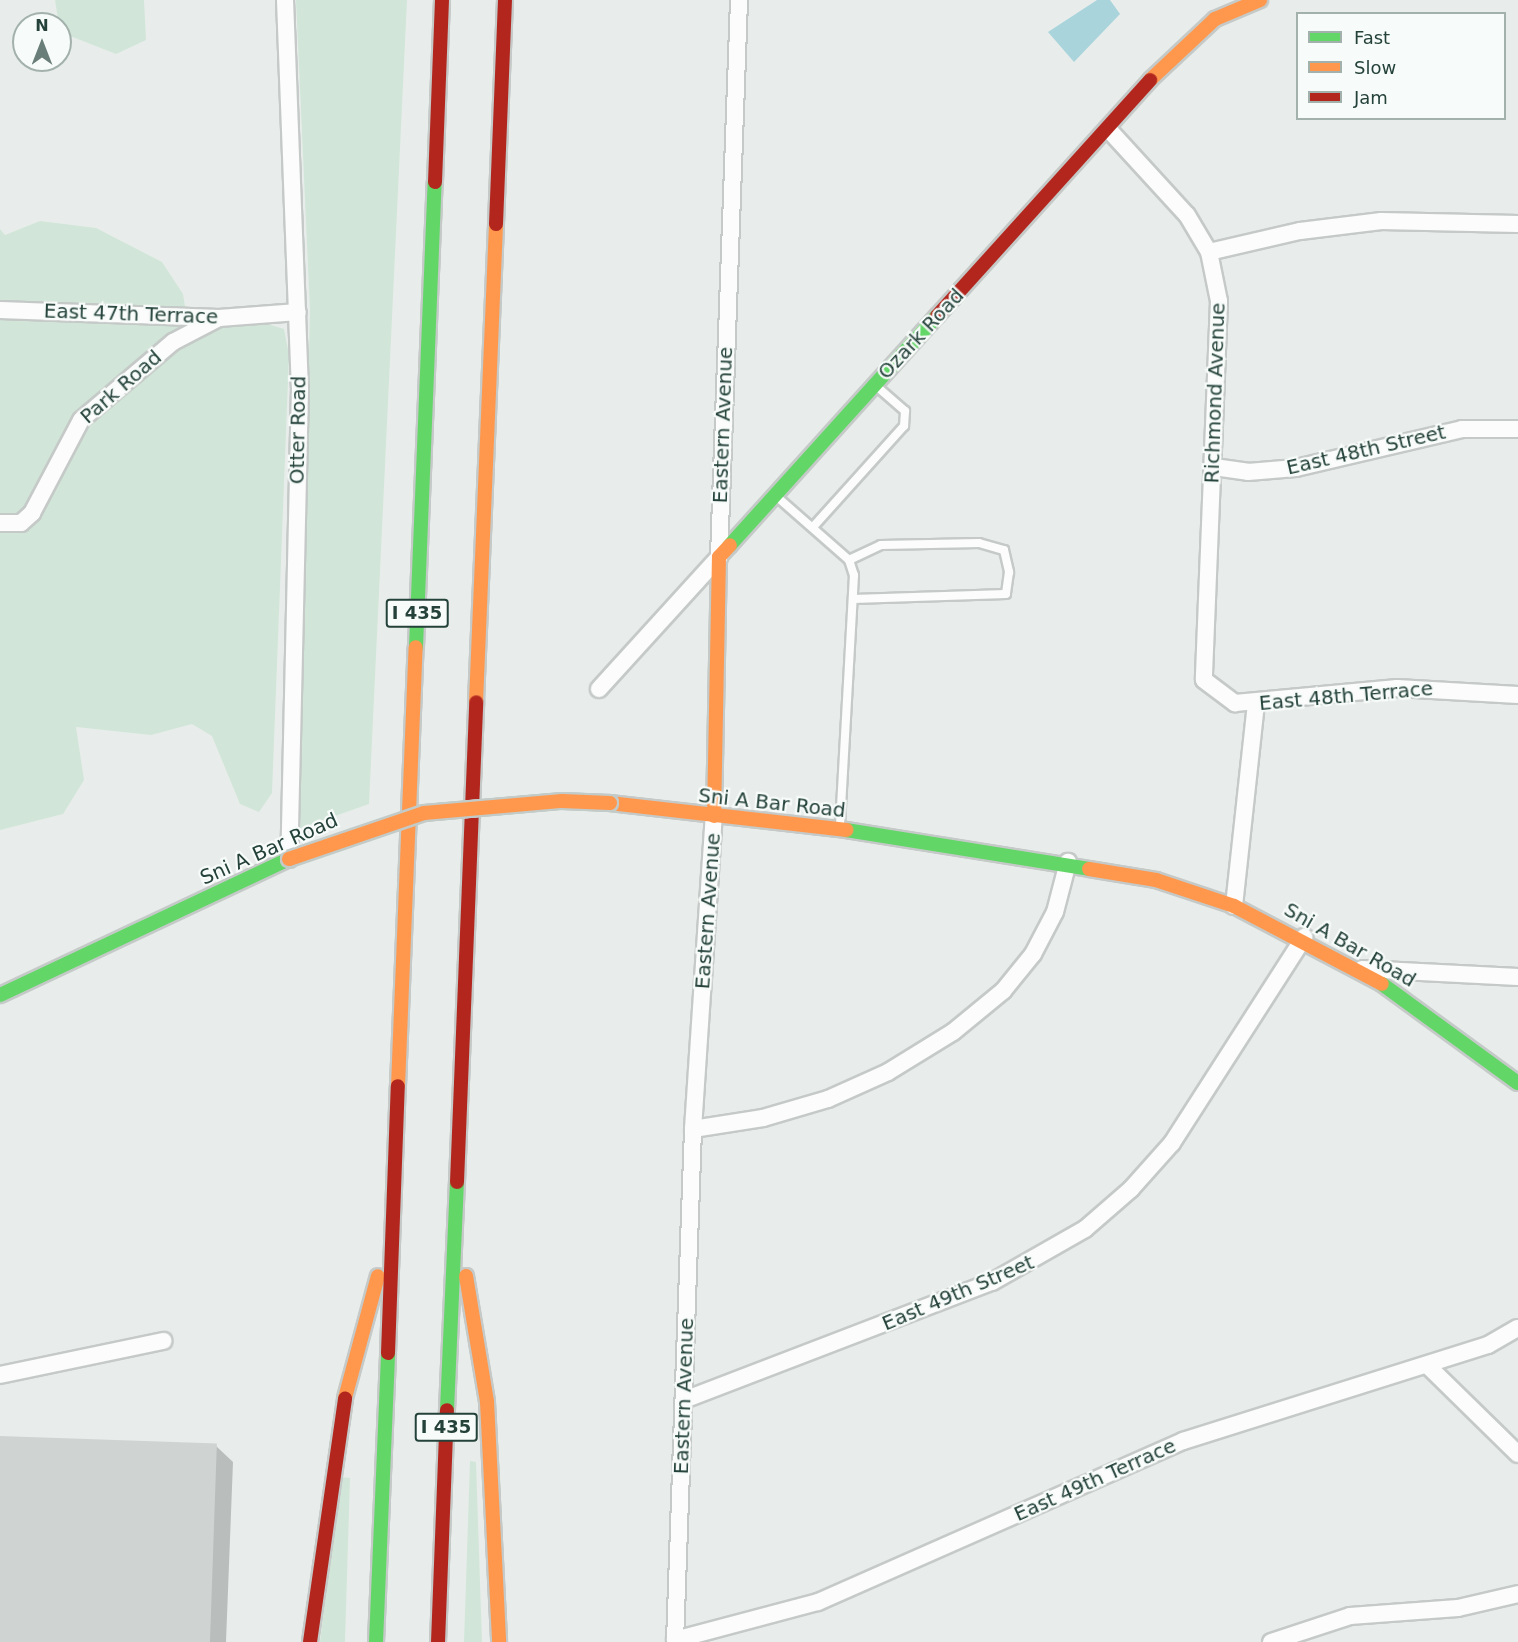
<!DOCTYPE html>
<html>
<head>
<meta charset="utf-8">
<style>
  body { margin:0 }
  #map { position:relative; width:1518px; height:1642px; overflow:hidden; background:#e8edeb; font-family:"DejaVu Sans",sans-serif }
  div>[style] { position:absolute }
  .green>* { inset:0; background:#d1e6d8 }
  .water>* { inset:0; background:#a9d4db }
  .shadow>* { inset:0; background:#0003 }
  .building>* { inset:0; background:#cfd4d2; transform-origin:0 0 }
  .roads { filter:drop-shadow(2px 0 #c5cac8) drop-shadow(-2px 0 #c5cac8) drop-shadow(0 2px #c5cac8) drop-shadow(0 -2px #c5cac8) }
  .lane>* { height:8px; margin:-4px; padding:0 4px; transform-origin:4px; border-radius:4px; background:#fcfcfc }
  .street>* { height:16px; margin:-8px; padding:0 8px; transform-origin:8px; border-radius:8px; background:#fcfcfc }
  .fast>* { height:14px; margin:-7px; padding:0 7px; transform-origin:7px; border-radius:7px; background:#63d668 }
  .slow>* { height:14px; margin:-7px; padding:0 7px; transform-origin:7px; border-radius:7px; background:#ff974d }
  .jam>* { height:14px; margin:-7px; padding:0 7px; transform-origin:7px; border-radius:7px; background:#b3261e }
  .bridges { filter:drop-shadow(2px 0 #c3cbc8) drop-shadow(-2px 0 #c3cbc8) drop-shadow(0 2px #c3cbc8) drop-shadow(0 -2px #c3cbc8) }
  .slow-bridge>* { height:14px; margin:-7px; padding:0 7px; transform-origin:7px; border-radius:7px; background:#ff974d }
  span { translate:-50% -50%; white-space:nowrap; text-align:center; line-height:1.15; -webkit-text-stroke:4.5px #f7fbf9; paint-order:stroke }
  .shield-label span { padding:2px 4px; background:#f7fbf9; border:2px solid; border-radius:4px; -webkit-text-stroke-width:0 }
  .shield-label { font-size:18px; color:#24423a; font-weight:700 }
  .street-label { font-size:20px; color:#24423a }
  .legend { position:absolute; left:1296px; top:12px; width:210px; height:108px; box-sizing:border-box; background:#f7fbf9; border:2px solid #a3b1ad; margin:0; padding:8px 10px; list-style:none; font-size:18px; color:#24423a }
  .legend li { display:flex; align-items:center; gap:12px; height:30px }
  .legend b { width:30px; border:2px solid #a3b1ad }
  .north { position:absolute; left:12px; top:12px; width:60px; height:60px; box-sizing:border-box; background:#f7fbf9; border:2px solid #a3b1ad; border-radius:50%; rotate:0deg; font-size:16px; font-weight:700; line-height:24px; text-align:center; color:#24423a }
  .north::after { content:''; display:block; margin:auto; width:21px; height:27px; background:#697e78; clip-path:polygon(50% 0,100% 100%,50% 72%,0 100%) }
</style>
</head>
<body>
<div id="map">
  <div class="green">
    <div style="clip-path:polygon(55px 0,144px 0,146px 40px,116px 54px,60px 32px)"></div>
    <div style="clip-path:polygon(296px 0,407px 0,369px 804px,298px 829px,310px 310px)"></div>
    <div style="clip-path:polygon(40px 221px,96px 228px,162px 262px,183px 294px,188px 325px,264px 323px,284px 329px,289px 355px,272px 793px,259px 812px,240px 804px,212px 736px,192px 724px,151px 735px,76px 727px,84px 780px,63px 814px,0 830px,0 229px,5px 235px)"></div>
    <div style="clip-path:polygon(470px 1461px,476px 1462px,482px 1642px,464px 1642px)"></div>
    <div style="clip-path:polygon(341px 1477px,350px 1478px,345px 1642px,320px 1642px)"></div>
  </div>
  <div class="water">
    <div style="clip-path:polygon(1097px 0,1110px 0,1120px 14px,1074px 62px,1048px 32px)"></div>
  </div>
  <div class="shadow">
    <div style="clip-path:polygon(0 1438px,216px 1446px,233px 1462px,226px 1642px,0 1642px)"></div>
  </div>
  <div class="building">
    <div style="left:0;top:1436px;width:217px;height:206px;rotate:2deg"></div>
  </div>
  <div class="roads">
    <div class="lane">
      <div style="left:776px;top:496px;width:97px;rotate:41.2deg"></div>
      <div style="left:849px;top:560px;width:16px;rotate:72deg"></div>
      <div style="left:854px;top:575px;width:252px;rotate:93.2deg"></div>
      <div style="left:813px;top:527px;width:136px;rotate:-48deg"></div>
      <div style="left:904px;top:426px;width:15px;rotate:-86deg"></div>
      <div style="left:905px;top:411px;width:40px;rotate:-139deg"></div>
      <div style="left:849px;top:560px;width:35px;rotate:-25deg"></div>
      <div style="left:881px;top:545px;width:98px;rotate:-1.2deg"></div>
      <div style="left:979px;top:543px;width:26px;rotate:16deg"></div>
      <div style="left:1004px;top:550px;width:23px;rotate:77deg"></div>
      <div style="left:1009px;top:572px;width:22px;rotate:98deg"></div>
      <div style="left:1006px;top:594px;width:153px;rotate:178.1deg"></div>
    </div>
    <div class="street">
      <div style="left:285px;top:0;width:388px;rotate:87.8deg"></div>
      <div style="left:300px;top:388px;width:471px;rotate:91.3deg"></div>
      <div style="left:1109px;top:130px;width:115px;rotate:47.5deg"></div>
      <div style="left:1187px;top:215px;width:43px;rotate:59.3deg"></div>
      <div style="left:1209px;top:252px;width:50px;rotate:78.5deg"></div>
      <div style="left:1219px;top:301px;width:379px;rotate:92.3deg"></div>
      <div style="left:1204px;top:680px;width:39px;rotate:37deg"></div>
      <div style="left:1235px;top:703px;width:163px;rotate:-5.3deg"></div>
      <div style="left:1397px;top:688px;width:121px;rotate:3.3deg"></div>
      <div style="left:1209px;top:252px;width:93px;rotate:-13deg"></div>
      <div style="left:1300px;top:231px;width:82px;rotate:-7deg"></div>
      <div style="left:1381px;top:221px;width:137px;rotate:1.3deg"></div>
      <div style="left:0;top:310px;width:219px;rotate:2.1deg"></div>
      <div style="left:219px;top:318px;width:79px;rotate:-4.3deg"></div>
      <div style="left:1214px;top:467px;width:34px;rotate:8deg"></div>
      <div style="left:1248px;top:472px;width:48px;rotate:-4.8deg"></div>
      <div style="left:1296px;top:468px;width:171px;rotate:-13.2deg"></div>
      <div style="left:1462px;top:429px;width:56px"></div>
      <div style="left:0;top:523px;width:21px"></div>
      <div style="left:21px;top:523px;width:15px;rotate:-42deg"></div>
      <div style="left:32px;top:513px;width:105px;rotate:-62.2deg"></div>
      <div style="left:81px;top:420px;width:121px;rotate:-40.3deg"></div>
      <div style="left:173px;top:342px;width:52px;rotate:-27.6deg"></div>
      <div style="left:599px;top:689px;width:178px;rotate:-47.7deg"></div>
      <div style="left:719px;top:557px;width:557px;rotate:-87.94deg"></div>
      <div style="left:1234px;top:906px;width:203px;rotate:-83.8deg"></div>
      <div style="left:1362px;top:969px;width:156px;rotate:2.9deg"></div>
      <div style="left:693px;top:1129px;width:71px;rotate:-8.9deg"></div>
      <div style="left:763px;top:1118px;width:68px;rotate:-16.3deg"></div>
      <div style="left:828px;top:1099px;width:66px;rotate:-24.2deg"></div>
      <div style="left:888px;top:1072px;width:76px;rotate:-31.6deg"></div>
      <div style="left:953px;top:1032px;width:65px;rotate:-39.4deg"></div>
      <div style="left:1003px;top:991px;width:48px;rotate:-51deg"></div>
      <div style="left:1033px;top:954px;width:47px;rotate:-62.4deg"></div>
      <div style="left:1055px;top:912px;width:52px;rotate:-75.4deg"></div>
      <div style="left:1427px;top:1365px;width:127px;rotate:44.4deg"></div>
      <div style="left:0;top:1375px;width:167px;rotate:-11.8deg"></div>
      <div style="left:684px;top:1400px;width:330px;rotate:-21deg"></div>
      <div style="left:992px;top:1282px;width:107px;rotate:-29.7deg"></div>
      <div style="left:1085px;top:1229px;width:61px;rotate:-41deg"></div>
      <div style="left:1131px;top:1189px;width:62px;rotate:-48.3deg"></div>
      <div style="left:1172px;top:1143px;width:245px;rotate:-57.3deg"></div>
      <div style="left:675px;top:1640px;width:148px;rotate:-14.9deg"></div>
      <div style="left:818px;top:1602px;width:399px;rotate:-23.8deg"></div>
      <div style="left:1183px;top:1441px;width:320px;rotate:-17.5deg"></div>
      <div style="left:1488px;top:1345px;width:34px;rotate:-30deg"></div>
      <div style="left:675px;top:1642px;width:513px;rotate:-87.99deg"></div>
      <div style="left:693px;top:1129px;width:314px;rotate:-86.2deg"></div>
      <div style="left:1271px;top:1642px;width:83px;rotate:-18.2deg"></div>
      <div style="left:1350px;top:1616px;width:108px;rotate:-4.2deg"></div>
      <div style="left:1458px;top:1608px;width:62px;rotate:-13.1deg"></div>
    </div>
    <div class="fast">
      <div style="left:730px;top:545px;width:309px;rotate:-47.9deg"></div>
      <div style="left:416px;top:647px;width:465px;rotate:-87.7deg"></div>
      <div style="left:846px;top:830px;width:246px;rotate:9.1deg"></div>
      <div style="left:1382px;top:984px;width:168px;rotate:36.1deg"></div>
      <div style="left:0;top:995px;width:319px;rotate:-25.2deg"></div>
      <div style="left:447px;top:1410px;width:228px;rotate:-87.5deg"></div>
      <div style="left:376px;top:1642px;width:289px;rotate:-87.6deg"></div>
    </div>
    <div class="slow">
      <div style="left:1150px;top:80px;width:89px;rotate:-43.2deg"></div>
      <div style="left:1215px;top:19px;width:49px;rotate:-22.9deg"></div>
      <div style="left:476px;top:702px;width:478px;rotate:-87.6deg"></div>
      <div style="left:610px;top:803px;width:238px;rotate:6.5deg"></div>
      <div style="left:714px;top:816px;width:259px;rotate:-88.9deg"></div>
      <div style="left:719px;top:557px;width:16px;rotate:-47deg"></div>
      <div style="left:1089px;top:869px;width:68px;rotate:9.3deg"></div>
      <div style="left:1156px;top:880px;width:82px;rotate:18.4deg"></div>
      <div style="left:1234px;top:906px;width:167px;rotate:27.8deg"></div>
      <div style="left:398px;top:1086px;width:439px;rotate:-87.7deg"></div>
      <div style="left:466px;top:1276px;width:128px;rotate:80.5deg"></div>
      <div style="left:487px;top:1402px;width:240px;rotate:87.1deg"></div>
      <div style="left:345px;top:1398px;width:126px;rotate:-74.9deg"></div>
    </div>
    <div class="jam">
      <div style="left:435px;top:182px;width:182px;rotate:-87.8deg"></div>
      <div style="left:496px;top:224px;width:224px;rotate:-87.7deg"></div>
      <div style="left:937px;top:316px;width:318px;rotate:-47.9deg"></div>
      <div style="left:457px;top:1182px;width:480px;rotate:-87.7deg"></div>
      <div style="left:388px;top:1353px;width:267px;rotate:-87.9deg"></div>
      <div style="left:310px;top:1642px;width:246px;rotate:-81.8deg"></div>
      <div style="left:438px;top:1642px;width:232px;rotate:-87.8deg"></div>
    </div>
  </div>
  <div class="bridges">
    <div class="slow-bridge">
      <div style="left:289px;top:859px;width:143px;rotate:-18.8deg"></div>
      <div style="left:424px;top:813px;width:139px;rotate:-5deg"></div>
      <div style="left:562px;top:801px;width:48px;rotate:2.4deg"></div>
    </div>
  </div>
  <div class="shield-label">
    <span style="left:417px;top:613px">I 435</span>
    <span style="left:446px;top:1427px">I 435</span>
  </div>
  <div class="street-label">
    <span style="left:131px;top:314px;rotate:2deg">East 47th Terrace</span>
    <span style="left:921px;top:334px;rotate:-47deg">Ozark Road</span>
    <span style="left:121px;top:387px;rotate:-41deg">Park Road</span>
    <span style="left:1215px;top:393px;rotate:-88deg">Richmond Avenue</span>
    <span style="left:723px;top:425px;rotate:-88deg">Eastern Avenue</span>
    <span style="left:298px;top:430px;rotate:-89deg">Otter Road</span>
    <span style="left:1366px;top:450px;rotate:-13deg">East 48th Street</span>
    <span style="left:1346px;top:696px;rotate:-5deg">East 48th Terrace</span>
    <span style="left:772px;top:803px;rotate:6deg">Sni A Bar Road</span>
    <span style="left:269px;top:849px;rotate:-24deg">Sni A Bar Road</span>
    <span style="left:708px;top:911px;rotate:-86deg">Eastern Avenue</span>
    <span style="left:1350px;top:945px;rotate:30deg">Sni A Bar Road</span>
    <span style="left:958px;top:1293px;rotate:-23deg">East 49th Street</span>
    <span style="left:684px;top:1396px;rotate:-88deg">Eastern Avenue</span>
    <span style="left:1095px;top:1480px;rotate:-24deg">East 49th Terrace</span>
  </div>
  <ul class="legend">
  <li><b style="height:8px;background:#63d668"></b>Fast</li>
  <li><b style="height:8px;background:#ff974d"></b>Slow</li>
  <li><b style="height:8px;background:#b3261e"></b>Jam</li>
  </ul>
  <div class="north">N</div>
</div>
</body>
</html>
